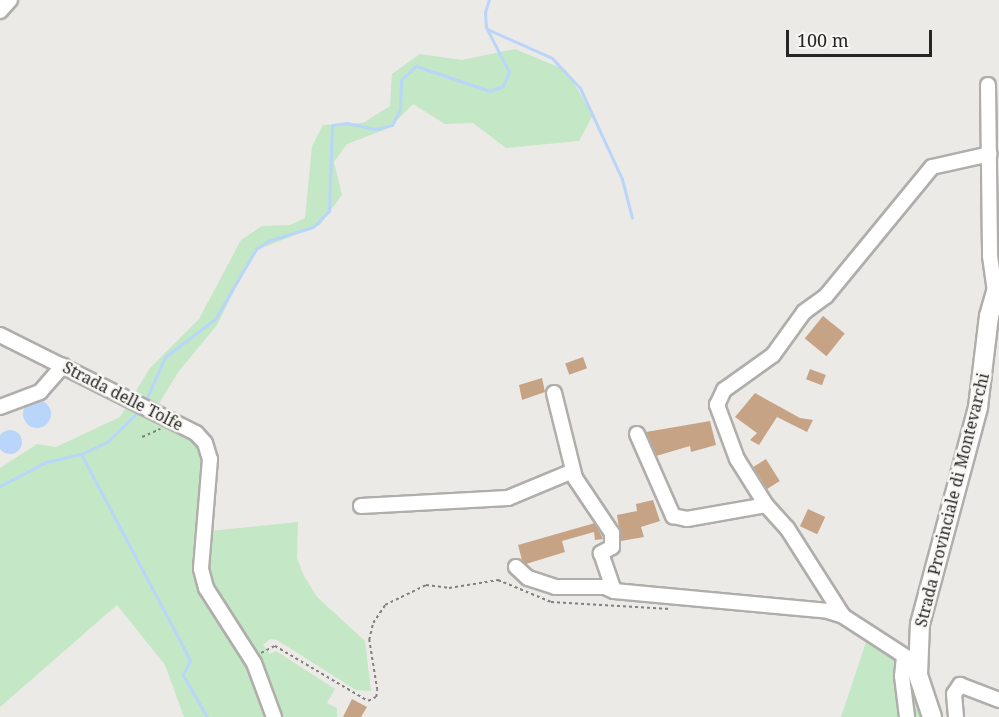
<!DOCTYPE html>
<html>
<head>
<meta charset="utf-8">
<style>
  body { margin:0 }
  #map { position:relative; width:999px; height:717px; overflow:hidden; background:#eceae6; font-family:"Noto Serif",serif }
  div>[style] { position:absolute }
  .green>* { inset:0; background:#c4e7c5 }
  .water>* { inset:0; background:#b9d6fa }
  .round { border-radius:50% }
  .stream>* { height:3px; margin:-1.5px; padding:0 1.5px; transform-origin:1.5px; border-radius:1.5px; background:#b9d6fa }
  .building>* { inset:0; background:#c7a385; transform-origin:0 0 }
  .path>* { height:1.5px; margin-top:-0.75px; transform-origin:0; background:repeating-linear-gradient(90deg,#82807e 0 3px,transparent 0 6px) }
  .roads { filter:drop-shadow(2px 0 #b0aeaa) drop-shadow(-2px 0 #b0aeaa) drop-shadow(0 2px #b0aeaa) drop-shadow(0 -2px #b0aeaa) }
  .minor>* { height:14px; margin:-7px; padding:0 7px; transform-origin:7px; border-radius:7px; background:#fff }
  .major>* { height:18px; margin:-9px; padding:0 9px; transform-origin:9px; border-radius:9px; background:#fff }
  span { translate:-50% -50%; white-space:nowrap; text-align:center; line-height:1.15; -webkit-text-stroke:5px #f9f7f3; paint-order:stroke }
  .street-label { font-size:16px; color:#272625 }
  .scale { position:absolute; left:786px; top:30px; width:146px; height:27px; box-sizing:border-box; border:3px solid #272625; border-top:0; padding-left:8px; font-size:18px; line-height:21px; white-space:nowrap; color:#272625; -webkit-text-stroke:4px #f9f7f3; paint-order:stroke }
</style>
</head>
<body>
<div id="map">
  <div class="green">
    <div style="clip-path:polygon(515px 49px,566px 70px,593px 115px,579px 141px,506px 148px,473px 123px,445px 124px,413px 104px,389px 128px,347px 144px,334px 162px,342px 195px,320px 225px,254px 251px,217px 325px,179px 371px,150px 418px,188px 432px,201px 454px,200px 532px,298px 522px,297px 558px,304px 576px,317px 597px,365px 641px,371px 691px,356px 690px,277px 640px,270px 639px,263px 645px,270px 654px,276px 651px,335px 689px,327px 703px,337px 708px,337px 717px,184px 717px,165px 665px,117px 605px,0 707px,0 468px,37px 444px,56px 447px,120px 417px,150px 368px,199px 319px,241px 240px,262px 226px,290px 225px,305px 218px,312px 146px,323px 125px,363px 123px,390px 106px,392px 74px,420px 54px,462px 60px)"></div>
    <div style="clip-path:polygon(866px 642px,911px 671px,913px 693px,923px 717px,841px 717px)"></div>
  </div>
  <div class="water">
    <div class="round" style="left:23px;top:400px;width:28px;height:28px"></div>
    <div class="round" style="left:-2px;top:430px;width:24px;height:24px"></div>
  </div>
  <div class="stream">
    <div style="left:487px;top:29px;width:71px;rotate:24deg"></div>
    <div style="left:552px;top:58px;width:41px;rotate:47deg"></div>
    <div style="left:580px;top:88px;width:100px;rotate:65.2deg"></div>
    <div style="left:622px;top:179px;width:40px;rotate:75.6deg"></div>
    <div style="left:145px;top:402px;width:49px;rotate:-66deg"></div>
    <div style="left:165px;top:357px;width:63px;rotate:-37.2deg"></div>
    <div style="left:215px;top:319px;width:81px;rotate:-59.6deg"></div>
    <div style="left:256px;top:249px;width:14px;rotate:-34deg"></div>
    <div style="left:268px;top:241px;width:47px;rotate:-17.3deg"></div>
    <div style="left:313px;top:227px;width:23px;rotate:-45deg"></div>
    <div style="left:329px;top:211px;width:86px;rotate:-88deg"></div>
    <div style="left:332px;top:125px;width:15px;rotate:-8deg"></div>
    <div style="left:347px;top:123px;width:30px;rotate:12deg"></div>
    <div style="left:376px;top:129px;width:16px;rotate:-14deg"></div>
    <div style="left:392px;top:125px;width:18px;rotate:-63deg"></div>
    <div style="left:400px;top:109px;width:29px;rotate:-88deg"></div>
    <div style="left:401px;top:80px;width:21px;rotate:-43deg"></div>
    <div style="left:416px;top:66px;width:78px;rotate:18.7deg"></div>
    <div style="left:490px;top:91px;width:14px;rotate:-21deg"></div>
    <div style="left:503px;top:86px;width:15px;rotate:-67deg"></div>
    <div style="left:509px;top:72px;width:51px;rotate:-117.1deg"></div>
    <div style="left:486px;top:27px;width:15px;rotate:-94deg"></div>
    <div style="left:485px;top:12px;width:13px;rotate:-72deg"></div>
    <div style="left:81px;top:454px;width:233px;rotate:62.1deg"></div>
    <div style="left:190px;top:660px;width:17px;rotate:115deg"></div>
    <div style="left:183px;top:675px;width:48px;rotate:60.3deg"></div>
    <div style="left:0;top:486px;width:52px;rotate:-27.6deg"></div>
    <div style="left:46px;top:462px;width:36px;rotate:-13deg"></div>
    <div style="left:81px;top:454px;width:29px;rotate:-25deg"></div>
    <div style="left:107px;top:442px;width:46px;rotate:-44.1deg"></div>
  </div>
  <div class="building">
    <div style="left:823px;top:316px;width:28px;height:29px;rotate:39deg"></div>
    <div style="left:583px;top:357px;width:12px;height:19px;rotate:70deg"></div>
    <div style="left:810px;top:369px;width:17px;height:11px;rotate:21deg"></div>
    <div style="clip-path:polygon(542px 378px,545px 392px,522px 400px,519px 385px)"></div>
    <div style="clip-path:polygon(755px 393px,800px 418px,813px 420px,807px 432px,777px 417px,759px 445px,750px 440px,757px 433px,735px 417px)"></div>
    <div style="clip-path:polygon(710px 421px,716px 445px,691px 452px,690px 446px,656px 456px,646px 432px)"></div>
    <div style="left:766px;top:459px;width:26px;height:15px;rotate:58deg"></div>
    <div style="clip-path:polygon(653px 500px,660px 521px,641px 527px,644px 537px,621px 541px,617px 515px,637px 511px,636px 504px)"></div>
    <div style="left:808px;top:509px;width:19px;height:19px;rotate:25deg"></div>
    <div style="clip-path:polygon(595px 523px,603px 539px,595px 540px,594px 532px,562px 541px,565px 552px,526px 564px,522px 560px,518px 545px)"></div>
    <div style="clip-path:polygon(352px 699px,367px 707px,361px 717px,343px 717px)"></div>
  </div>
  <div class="path">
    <div style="left:142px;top:437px;width:20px;rotate:-24deg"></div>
    <div style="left:261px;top:653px;width:16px;rotate:-27deg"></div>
    <div style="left:275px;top:646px;width:108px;rotate:30.6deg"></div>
    <div style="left:368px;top:701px;width:9px;rotate:-27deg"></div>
    <div style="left:376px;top:697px;width:7px;rotate:-82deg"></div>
    <div style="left:377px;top:690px;width:51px;rotate:-99.1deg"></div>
    <div style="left:369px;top:640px;width:17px;rotate:-77deg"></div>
    <div style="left:373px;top:623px;width:22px;rotate:-56deg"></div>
    <div style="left:385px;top:605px;width:46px;rotate:-26deg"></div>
    <div style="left:426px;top:585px;width:23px;rotate:7deg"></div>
    <div style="left:449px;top:588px;width:50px;rotate:-9.3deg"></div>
    <div style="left:498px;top:580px;width:57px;rotate:22.5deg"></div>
    <div style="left:551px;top:602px;width:119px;rotate:3.4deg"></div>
  </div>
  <div class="roads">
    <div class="minor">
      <div style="left:0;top:11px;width:15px;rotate:-48deg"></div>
      <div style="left:988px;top:85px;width:171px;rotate:89.3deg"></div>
      <div style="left:990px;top:256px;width:34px;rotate:82deg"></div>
      <div style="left:0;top:335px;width:219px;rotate:26.6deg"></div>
      <div style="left:196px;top:433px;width:13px;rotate:48deg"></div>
      <div style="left:205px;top:443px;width:17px;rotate:73deg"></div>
      <div style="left:210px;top:459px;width:110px;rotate:94.7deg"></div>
      <div style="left:201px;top:569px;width:20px;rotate:75deg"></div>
      <div style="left:206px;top:588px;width:89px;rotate:57.4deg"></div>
      <div style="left:254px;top:663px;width:58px;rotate:69.7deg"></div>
      <div style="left:554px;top:393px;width:88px;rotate:76.1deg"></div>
      <div style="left:575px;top:478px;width:66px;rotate:56.1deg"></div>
      <div style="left:612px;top:533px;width:14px;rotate:90deg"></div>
      <div style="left:612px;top:547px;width:13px;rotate:151deg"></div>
      <div style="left:601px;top:553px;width:40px;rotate:71.1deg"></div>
      <div style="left:614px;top:591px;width:215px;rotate:5.3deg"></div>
      <div style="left:828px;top:611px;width:16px;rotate:18deg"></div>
      <div style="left:843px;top:616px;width:88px;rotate:33deg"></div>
      <div style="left:0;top:407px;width:43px;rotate:-20.6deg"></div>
      <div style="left:40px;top:392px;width:35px;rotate:-49deg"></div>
      <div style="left:637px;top:434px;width:90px;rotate:66.3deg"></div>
      <div style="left:673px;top:516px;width:14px;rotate:12deg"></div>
      <div style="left:687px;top:519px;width:80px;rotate:-10deg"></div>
      <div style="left:766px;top:505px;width:31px;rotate:48deg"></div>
      <div style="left:787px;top:528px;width:104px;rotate:57.5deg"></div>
      <div style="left:766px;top:505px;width:54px;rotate:-122.2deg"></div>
      <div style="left:737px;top:459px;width:58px;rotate:-110.3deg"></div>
      <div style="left:717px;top:405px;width:17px;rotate:-65deg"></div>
      <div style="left:724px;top:390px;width:60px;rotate:-35.5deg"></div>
      <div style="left:773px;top:355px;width:53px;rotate:-54.2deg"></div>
      <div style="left:804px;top:312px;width:27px;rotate:-36deg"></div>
      <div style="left:826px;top:296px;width:167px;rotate:-50.6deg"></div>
      <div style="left:932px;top:167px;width:59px;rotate:-12.6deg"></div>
      <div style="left:361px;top:506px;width:147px;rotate:-3.1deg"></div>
      <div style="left:508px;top:498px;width:70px;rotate:-22.6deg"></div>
      <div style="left:516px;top:567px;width:16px;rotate:43deg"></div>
      <div style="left:528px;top:578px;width:28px;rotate:18deg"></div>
      <div style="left:555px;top:587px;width:50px"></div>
      <div style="left:605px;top:587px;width:10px;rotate:24deg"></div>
      <div style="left:904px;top:657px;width:19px;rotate:96deg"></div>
      <div style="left:902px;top:676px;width:41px;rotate:83deg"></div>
      <div style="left:956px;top:717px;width:23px;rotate:-95deg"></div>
      <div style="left:954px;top:694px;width:11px;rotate:-56deg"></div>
      <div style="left:960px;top:685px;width:42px;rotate:21deg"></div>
    </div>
    <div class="major">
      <div style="left:932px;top:717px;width:44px;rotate:-108.4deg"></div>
      <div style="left:918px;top:675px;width:51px;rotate:-87.8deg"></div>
      <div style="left:920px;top:624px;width:225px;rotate:-75deg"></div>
      <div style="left:978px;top:407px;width:92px;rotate:-83.1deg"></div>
      <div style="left:989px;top:316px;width:35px;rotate:-74deg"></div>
    </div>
  </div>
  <div class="street-label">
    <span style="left:123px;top:396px;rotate:27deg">Strada delle Tolfe</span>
    <span style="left:952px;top:500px;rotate:-76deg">Strada Provinciale di Montevarchi</span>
  </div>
  <div class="scale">100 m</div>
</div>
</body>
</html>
